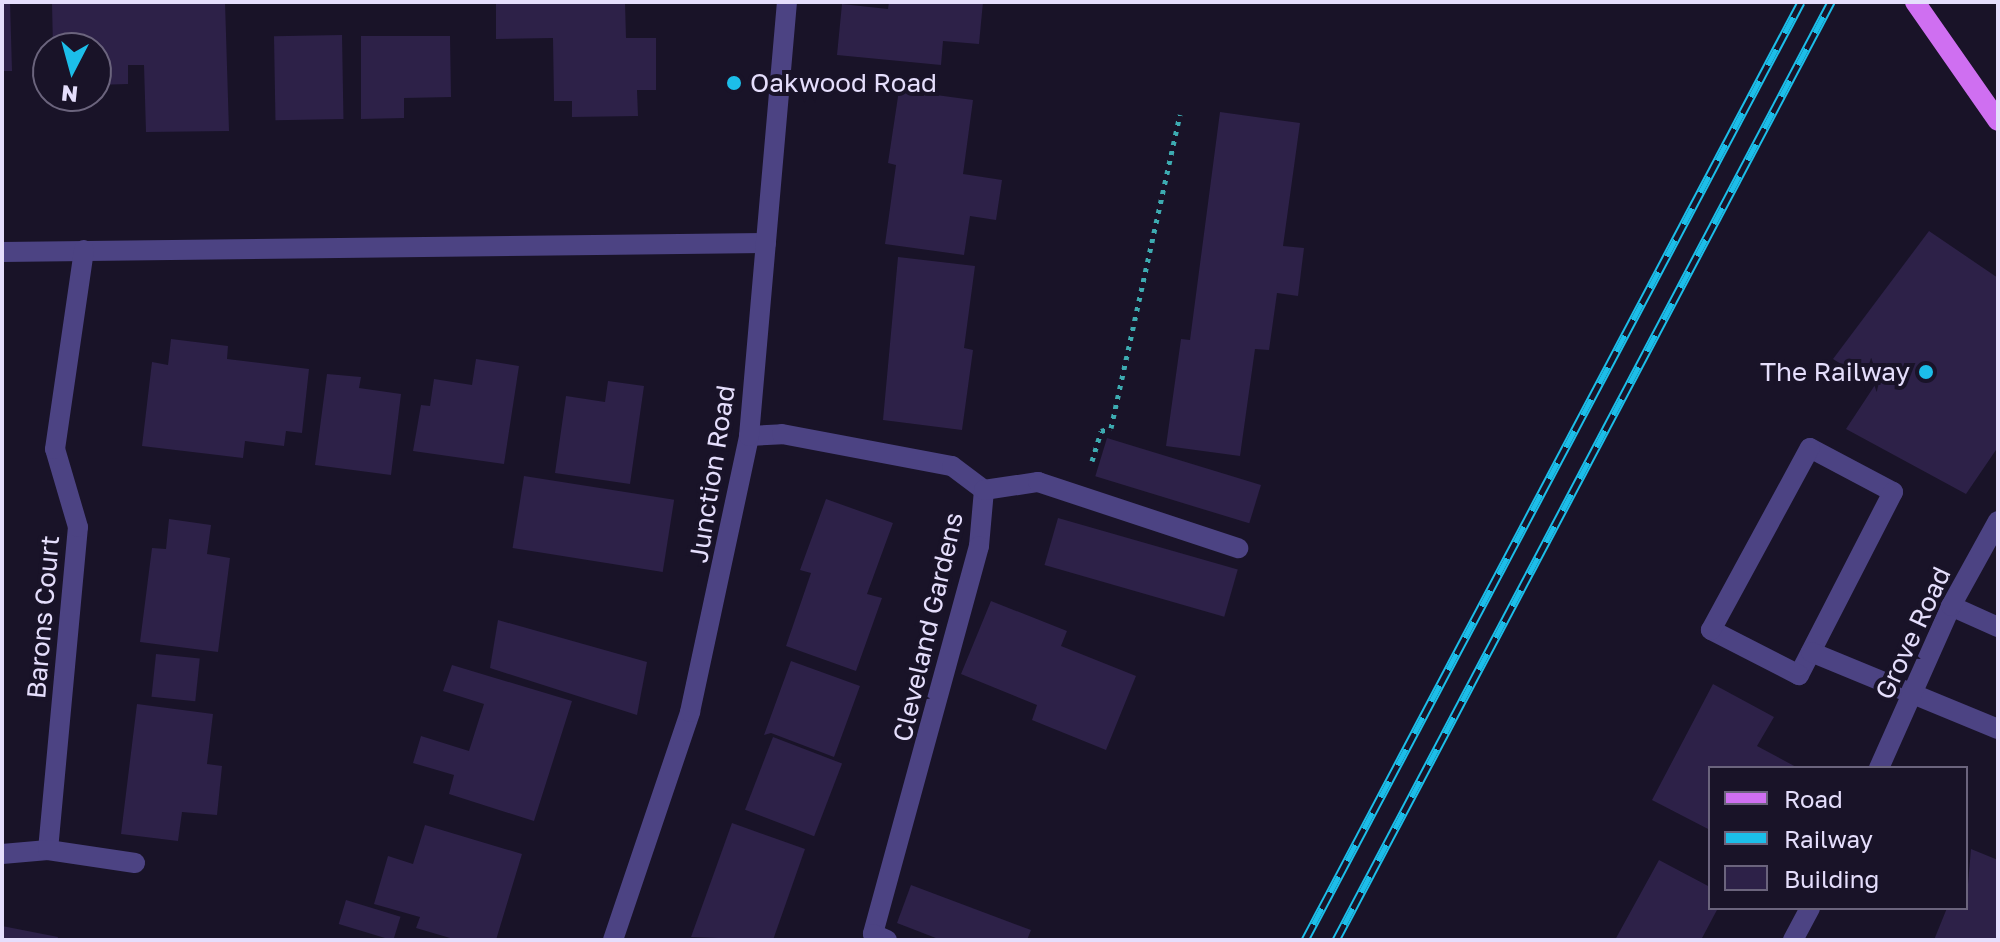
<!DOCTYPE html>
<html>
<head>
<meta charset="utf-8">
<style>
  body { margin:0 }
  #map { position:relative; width:2000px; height:942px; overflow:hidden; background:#191328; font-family:"Golos Text",sans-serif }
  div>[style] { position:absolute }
  .building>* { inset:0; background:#2d2148; transform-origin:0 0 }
  .path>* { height:5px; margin-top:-2.5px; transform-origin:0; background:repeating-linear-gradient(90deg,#3dabb1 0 4px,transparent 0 10px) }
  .minor>* { height:20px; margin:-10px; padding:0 10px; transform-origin:10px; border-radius:10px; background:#4c4383 }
  .major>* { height:20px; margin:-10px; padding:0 10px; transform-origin:10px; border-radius:10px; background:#cf6ff1 }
  .rail>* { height:9px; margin-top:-4.5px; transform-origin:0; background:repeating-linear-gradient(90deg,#191328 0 18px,#1cbee9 0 36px); box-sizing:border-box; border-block:2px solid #1cbee9 }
  .dots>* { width:22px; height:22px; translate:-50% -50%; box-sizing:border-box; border:4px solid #191328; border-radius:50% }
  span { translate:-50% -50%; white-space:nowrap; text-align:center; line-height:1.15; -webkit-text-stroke:8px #191328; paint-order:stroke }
  .poi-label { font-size:26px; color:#e5defc }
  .left { translate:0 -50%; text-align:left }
  .right { translate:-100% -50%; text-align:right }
  .street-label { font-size:26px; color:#e5defc }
  .frame { position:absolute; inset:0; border:4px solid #e5defc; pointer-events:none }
  .legend { position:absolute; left:1708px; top:766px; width:260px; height:144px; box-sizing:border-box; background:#191328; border:2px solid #6b647d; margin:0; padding:10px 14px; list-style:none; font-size:24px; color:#e5defc }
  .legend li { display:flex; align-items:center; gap:16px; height:40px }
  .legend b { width:40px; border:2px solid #6b647d }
  .north { position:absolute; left:32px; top:32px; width:80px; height:80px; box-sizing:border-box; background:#191328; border:2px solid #6b647d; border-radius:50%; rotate:186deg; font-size:22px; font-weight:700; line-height:32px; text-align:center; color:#e5defc }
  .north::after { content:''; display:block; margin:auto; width:28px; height:36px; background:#1cbee9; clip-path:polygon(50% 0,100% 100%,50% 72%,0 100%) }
</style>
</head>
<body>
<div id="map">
  <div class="building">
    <div style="clip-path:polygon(2px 2px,10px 2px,12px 71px,2px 71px)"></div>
    <div style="clip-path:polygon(225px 2px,229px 131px,146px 132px,144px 65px,128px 65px,128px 84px,96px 85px,96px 48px,53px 48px,52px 3px)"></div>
    <div style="clip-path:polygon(496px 2px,625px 2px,626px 38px,656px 38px,656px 90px,637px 90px,638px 116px,572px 117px,572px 101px,554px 101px,553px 38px,496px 39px)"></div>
    <div style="clip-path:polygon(889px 2px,983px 2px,979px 44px,943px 41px,941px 65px,837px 55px,842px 4px,888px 9px)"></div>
    <div style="left:342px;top:35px;width:84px;height:68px;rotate:89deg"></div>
    <div style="clip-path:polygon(361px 36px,450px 36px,451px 97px,404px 98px,404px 118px,361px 119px)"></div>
    <div style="clip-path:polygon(899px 90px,973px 100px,963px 174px,1002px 180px,996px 220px,970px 216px,964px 255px,885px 244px,896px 165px,888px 163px)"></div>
    <div style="clip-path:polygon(1220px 112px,1300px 123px,1283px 246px,1304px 248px,1298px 296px,1277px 293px,1269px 350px,1255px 349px,1240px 456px,1166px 446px,1181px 339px,1190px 340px)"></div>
    <div style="clip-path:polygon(1929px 231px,1998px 278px,1998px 447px,1966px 494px,1846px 429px,1875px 385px,1833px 359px)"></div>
    <div style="clip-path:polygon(898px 257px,975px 266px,964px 348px,973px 350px,962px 430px,883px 420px)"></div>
    <div style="clip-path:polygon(171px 339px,228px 346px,227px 359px,309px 369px,302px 433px,286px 431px,284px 446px,245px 441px,243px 458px,142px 446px,152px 362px,168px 365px)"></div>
    <div style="clip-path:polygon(476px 359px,519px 366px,504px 464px,413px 451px,421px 405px,430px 406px,434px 379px,472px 385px)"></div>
    <div style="clip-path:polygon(327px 374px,361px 377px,359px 388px,401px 394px,391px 475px,315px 465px)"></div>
    <div style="clip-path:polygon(608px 381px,644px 386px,630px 484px,555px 473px,566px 396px,605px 402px)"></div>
    <div style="left:1107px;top:438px;width:161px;height:40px;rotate:17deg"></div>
    <div style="left:524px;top:476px;width:152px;height:73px;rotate:9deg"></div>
    <div style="clip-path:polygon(826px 499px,893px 523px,867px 594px,882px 598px,856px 671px,786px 646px,811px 573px,800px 570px)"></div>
    <div style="left:1058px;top:518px;width:187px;height:49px;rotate:16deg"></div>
    <div style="clip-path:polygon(169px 519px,211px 525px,207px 554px,230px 558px,218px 652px,140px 642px,152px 548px,166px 549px)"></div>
    <div style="clip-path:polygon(991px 601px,1067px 631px,1061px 646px,1136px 676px,1106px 750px,1032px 720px,1037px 705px,961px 674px)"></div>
    <div style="clip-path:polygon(498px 620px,647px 662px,637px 715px,490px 668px)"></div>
    <div style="left:156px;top:654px;width:44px;height:43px;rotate:6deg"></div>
    <div style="clip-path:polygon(791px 661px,860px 686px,834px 757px,771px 733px,764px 735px)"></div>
    <div style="clip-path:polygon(452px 665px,572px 701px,534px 821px,449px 794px,454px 775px,413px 763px,421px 736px,469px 751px,484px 704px,443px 691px)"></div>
    <div style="clip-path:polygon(1713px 684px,1774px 717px,1757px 746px,1798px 768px,1710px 768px,1710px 830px,1652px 800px)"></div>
    <div style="clip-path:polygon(137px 704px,213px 714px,207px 764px,222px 766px,217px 815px,182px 812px,178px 841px,121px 834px)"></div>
    <div style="left:773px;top:737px;width:74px;height:78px;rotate:21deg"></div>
    <div style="clip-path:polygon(732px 823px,805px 849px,773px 940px,691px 937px)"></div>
    <div style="clip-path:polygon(425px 825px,522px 854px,496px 940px,457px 940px,416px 928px,420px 917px,374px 904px,388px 856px,413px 864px)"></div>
    <div style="clip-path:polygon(1971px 849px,1998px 860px,1998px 940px,1934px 940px,1947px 908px,1966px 908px)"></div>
    <div style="clip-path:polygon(1659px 860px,1710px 887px,1710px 908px,1718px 908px,1701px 940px,1615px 940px)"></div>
    <div style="clip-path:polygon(911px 885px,1031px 930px,1027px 940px,941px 940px,897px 923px)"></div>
    <div style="left:346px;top:900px;width:57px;height:25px;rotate:17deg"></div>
    <div style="clip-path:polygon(2px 926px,58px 937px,57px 940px,2px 940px)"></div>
  </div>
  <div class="path">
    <div style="left:1092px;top:461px;width:31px;rotate:-73deg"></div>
    <div style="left:1101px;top:431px;width:10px;rotate:-17deg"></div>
    <div style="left:1111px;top:428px;width:321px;rotate:-77.6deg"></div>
  </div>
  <div class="minor">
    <div style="left:2px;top:252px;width:764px;rotate:-0.67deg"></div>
    <div style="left:749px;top:436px;width:33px;rotate:-3deg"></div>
    <div style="left:782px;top:434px;width:173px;rotate:10.7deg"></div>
    <div style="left:952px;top:466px;width:40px;rotate:37deg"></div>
    <div style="left:984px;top:490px;width:56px;rotate:95.1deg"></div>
    <div style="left:979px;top:546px;width:402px;rotate:105.3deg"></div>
    <div style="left:873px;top:934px;width:15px;rotate:23deg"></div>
    <div style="left:1810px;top:448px;width:94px;rotate:27.9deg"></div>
    <div style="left:1893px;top:492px;width:206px;rotate:117.2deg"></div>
    <div style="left:1799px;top:675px;width:99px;rotate:-152.9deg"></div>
    <div style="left:1711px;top:630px;width:207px;rotate:-61.5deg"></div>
    <div style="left:984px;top:490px;width:55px;rotate:-8.4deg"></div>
    <div style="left:1038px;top:482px;width:211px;rotate:18.3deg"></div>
    <div style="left:1951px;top:606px;width:51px;rotate:24.1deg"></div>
    <div style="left:1811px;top:652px;width:202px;rotate:22.4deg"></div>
    <div style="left:1879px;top:768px;width:177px;rotate:-66deg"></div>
    <div style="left:1951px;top:606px;width:97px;rotate:-61.1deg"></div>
    <div style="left:48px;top:850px;width:324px;rotate:-84.7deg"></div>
    <div style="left:78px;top:527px;width:81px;rotate:-106.4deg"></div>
    <div style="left:55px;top:449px;width:201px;rotate:-81.7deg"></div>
    <div style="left:2px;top:854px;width:46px;rotate:-5deg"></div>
    <div style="left:48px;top:850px;width:88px;rotate:8.5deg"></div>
    <div style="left:613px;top:940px;width:241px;rotate:-71.3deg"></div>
    <div style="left:690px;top:712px;width:282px;rotate:-77.9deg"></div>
    <div style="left:749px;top:436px;width:436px;rotate:-85deg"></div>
    <div style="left:1793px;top:940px;width:36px;rotate:-62deg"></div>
  </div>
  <div class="major">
    <div style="left:1915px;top:2px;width:145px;rotate:55.1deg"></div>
  </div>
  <div class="rail">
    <div style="left:1305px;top:940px;width:1061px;rotate:-62.13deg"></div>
    <div style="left:1336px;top:940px;width:1061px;rotate:-62.18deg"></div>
  </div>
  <div class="dots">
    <div style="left:734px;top:83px;background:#1cbee9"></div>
    <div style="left:1926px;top:372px;background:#1cbee9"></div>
  </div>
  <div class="poi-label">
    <span class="left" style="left:750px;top:83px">Oakwood Road</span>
    <span class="right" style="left:1910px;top:372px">The Railway</span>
  </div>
  <div class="street-label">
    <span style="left:712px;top:474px;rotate:-81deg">Junction Road</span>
    <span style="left:43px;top:617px;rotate:-85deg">Barons Court</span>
    <span style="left:928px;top:627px;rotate:-77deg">Cleveland Gardens</span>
    <span style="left:1913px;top:633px;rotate:-65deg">Grove Road</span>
  </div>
  <div class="frame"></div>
  <ul class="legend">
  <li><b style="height:10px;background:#cf6ff1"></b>Road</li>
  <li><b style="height:10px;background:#1cbee9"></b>Railway</li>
  <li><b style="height:22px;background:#2d2148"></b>Building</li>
  </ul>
  <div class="north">N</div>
</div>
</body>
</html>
